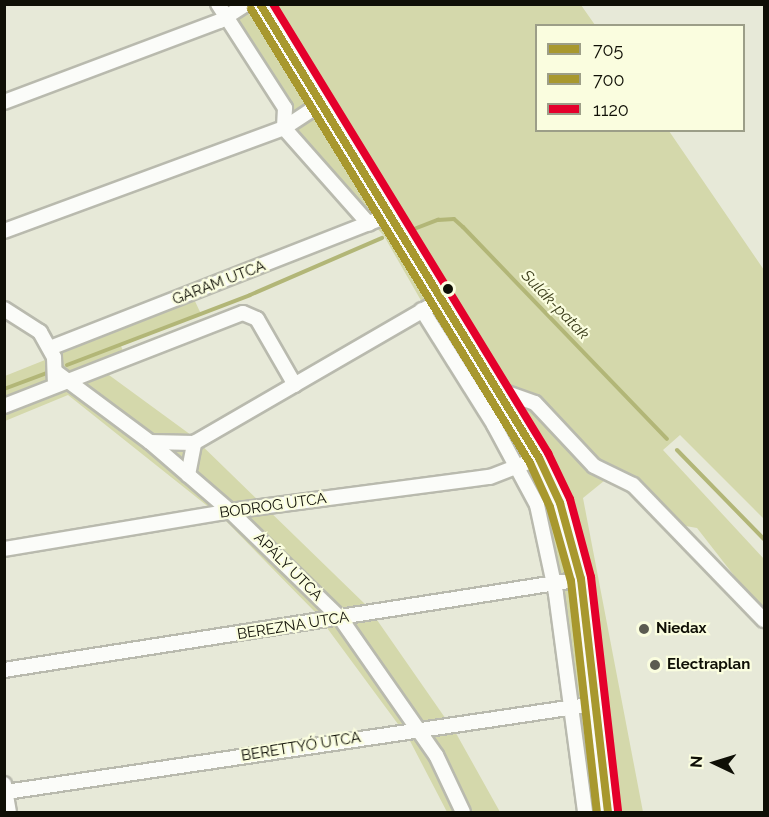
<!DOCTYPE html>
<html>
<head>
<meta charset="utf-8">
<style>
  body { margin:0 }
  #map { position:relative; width:769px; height:817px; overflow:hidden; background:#e7e9d8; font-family:Raleway,sans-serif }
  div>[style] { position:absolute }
  .green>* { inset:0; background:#d4d8ab }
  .stream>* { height:4px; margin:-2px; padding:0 2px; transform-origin:2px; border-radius:2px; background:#b2b677 }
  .roads { filter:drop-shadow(2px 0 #b9baae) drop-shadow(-2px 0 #b9baae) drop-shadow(0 2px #b9baae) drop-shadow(0 -2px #b9baae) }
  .minor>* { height:14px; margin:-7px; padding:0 7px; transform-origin:7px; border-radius:7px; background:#fbfcf9 }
  .major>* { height:16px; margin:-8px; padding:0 8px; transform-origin:8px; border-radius:8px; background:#fbfcf9 }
  .bus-1>* { height:8px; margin:-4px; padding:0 4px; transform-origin:4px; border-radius:4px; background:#a8982e }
  .bus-2>* { height:8px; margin:-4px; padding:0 4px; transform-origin:4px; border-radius:4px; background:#a8982e }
  .bus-3>* { height:8px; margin:-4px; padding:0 4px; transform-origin:4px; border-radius:4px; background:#e4002b }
  .dots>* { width:16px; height:16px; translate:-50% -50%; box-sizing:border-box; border:3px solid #fafddf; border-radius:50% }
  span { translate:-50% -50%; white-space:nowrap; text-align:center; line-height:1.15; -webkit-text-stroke:4.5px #fafddf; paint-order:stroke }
  .street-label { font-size:15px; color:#0f0f06 }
  .poi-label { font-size:15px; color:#0f0f06; font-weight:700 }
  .left { translate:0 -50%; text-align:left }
  .water-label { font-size:16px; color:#3b3d1a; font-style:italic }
  .frame { position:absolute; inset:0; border:6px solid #0f0f06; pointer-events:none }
  .legend { position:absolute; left:535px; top:24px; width:210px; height:108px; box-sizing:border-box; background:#fafddf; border:2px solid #9c9e88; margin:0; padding:8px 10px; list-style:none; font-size:18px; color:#0f0f06 }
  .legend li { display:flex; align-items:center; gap:12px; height:30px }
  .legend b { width:30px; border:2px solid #9c9e88 }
  .north { position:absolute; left:685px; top:733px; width:60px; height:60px; -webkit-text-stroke:4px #fafddf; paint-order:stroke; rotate:274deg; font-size:16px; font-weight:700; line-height:24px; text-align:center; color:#0f0f06 }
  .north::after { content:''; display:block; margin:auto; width:21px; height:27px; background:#0f0f06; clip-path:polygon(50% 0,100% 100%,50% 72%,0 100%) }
</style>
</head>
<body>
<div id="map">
  <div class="green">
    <div style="clip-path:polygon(226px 5px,581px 5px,595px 25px,536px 26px,536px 130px,669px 131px,764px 270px,764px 519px,680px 435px,663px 450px,764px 559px,764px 614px,697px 528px,680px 525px,630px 474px,615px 472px,583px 498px,643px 812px,589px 812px,544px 515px,384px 236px,293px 132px)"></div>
    <div style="clip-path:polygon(193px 297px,201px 314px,121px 346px,125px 356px,98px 367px,191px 435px,368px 607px,457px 735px,500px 812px,447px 812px,409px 739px,316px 613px,225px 520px,68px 395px,5px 421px,5px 376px,45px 360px,65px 347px)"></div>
  </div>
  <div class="stream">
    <div style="left:414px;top:229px;width:26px;rotate:-21deg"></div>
    <div style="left:438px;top:220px;width:16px;rotate:-4deg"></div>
    <div style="left:454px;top:219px;width:12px;rotate:42deg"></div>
    <div style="left:463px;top:227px;width:294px;rotate:46.1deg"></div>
    <div style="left:67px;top:365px;width:196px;rotate:-20.9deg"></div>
    <div style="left:250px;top:295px;width:144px;rotate:-23.4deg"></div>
    <div style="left:4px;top:389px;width:46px;rotate:-20.4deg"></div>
    <div style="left:677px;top:450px;width:124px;rotate:45.7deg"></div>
  </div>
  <div class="roads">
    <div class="minor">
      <div style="left:218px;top:4px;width:124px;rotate:57.2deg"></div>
      <div style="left:285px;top:108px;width:20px;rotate:93deg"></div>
      <div style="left:284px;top:128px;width:128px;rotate:48.5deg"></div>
      <div style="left:4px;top:102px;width:231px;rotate:-20.6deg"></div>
      <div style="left:220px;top:21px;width:31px;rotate:-33deg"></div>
      <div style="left:4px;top:231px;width:298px;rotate:-20.2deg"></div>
      <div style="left:284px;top:128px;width:42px;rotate:-33.3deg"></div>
      <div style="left:4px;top:309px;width:43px;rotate:32.6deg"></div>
      <div style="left:40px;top:332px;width:29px;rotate:61deg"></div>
      <div style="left:54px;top:357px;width:23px;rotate:88deg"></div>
      <div style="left:422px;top:310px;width:136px;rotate:57.9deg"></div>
      <div style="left:494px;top:425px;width:91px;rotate:61.7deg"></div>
      <div style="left:537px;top:505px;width:91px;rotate:77.9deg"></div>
      <div style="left:556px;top:594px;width:220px;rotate:82.4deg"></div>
      <div style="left:50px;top:348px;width:362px;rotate:-21.4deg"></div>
      <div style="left:56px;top:372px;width:117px;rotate:36.7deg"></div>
      <div style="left:150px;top:442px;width:106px;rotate:40.8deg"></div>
      <div style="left:230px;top:511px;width:155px;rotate:44.2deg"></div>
      <div style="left:341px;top:619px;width:166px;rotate:55.1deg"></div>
      <div style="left:436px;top:755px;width:63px;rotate:64.7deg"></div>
      <div style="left:496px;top:389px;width:41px;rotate:19.7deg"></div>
      <div style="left:535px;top:403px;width:86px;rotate:46.9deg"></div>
      <div style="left:594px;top:466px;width:43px;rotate:26deg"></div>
      <div style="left:633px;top:485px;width:188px;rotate:45.9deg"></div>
      <div style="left:4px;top:406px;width:256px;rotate:-21.3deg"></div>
      <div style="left:243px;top:313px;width:15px;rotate:23deg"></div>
      <div style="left:257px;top:319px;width:76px;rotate:60.1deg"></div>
      <div style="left:150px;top:442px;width:44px;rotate:1.3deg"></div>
      <div style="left:194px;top:443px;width:285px;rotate:-30.1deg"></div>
      <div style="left:188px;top:475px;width:33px;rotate:-79deg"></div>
      <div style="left:4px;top:549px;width:229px;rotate:-9.5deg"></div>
      <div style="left:230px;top:511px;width:262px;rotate:-7.5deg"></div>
      <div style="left:490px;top:477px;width:53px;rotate:-21.2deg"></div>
      <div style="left:4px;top:670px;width:584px;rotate:-8.96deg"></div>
      <div style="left:4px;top:784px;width:28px;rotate:80deg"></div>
      <div style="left:6px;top:792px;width:596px;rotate:-8.5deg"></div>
    </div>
    <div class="major">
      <div style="left:260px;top:4px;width:533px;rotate:58.43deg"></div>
      <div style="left:539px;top:458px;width:50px;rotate:65deg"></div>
      <div style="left:560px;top:503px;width:79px;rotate:74.6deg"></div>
      <div style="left:581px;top:579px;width:235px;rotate:83.4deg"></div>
    </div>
  </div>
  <div class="bus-1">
    <div style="left:260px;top:4px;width:533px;rotate:58.43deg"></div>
    <div style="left:539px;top:458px;width:50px;rotate:65deg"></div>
    <div style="left:560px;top:503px;width:79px;rotate:74.6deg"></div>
    <div style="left:581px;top:579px;width:235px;rotate:83.4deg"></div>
  </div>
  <div class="bus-2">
    <div style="left:251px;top:9px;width:533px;rotate:58.43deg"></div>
    <div style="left:530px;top:463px;width:48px;rotate:65.6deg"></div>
    <div style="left:550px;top:507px;width:77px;rotate:74.2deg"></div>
    <div style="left:571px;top:581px;width:232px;rotate:83.6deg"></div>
  </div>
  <div class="bus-3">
    <div style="left:273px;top:4px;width:527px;rotate:58.51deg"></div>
    <div style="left:548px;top:453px;width:51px;rotate:64.4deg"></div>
    <div style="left:570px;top:499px;width:81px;rotate:74.9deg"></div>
    <div style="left:591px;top:577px;width:236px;rotate:83.4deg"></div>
  </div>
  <div class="dots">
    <div style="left:448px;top:289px;background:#0f0f06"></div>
    <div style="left:644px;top:629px;background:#5b5b50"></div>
    <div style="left:655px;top:665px;background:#5b5b50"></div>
  </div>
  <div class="street-label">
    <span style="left:219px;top:283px;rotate:-21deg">GARAM UTCA</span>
    <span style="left:273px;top:506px;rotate:-8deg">BODROG UTCA</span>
    <span style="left:288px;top:567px;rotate:45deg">APÁLY UTCA</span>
    <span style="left:293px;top:626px;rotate:-9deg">BEREZNA UTCA</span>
    <span style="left:301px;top:747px;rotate:-9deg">BERETTYÓ UTCA</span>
  </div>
  <div class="poi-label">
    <span class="left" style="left:656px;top:629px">Niedax</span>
    <span class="left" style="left:667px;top:665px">Electraplan</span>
  </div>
  <div class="water-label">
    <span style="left:555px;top:305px;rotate:46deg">Sulák-patak</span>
  </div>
  <div class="frame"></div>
  <ul class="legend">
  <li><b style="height:8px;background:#a8982e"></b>705</li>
  <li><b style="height:8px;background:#a8982e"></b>700</li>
  <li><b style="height:8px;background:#e4002b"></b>1120</li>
  </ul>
  <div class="north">N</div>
</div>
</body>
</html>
